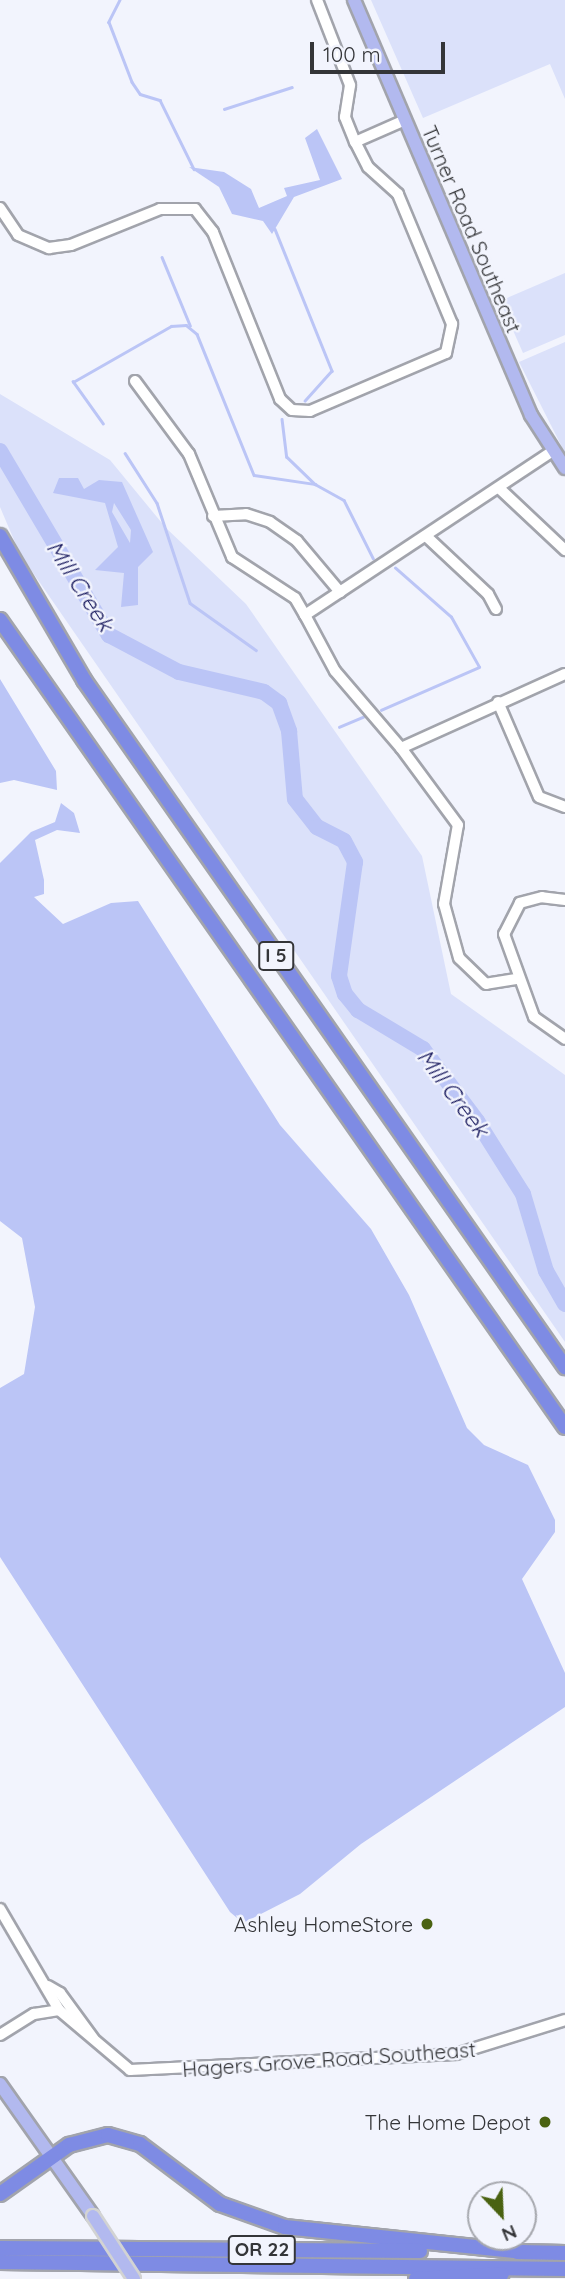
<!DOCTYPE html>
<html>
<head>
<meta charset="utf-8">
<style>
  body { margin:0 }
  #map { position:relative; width:565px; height:2279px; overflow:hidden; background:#f2f4fd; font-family:Quicksand,sans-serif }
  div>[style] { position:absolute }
  .green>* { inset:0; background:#dbe1fa }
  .water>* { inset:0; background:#bbc5f6 }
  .stream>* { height:2.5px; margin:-1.25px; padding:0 1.25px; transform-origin:1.25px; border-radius:1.25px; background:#bbc5f6 }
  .river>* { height:16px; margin:-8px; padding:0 8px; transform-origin:8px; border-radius:8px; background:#bbc5f6 }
  .roads { filter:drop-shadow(2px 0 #a2a4ac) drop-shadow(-2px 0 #a2a4ac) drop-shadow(0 2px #a2a4ac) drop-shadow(0 -2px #a2a4ac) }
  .minor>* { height:10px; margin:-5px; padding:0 5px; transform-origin:5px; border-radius:5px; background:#fff }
  .major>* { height:12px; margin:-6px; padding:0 6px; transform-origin:6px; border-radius:6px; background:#b2b9ef }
  .highway>* { height:14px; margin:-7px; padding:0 7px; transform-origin:7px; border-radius:7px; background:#7e8be4 }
  .bridges { filter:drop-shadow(2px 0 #d2d3d3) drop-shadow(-2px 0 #d2d3d3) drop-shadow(0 2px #d2d3d3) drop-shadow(0 -2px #d2d3d3) }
  .major-bridge>* { height:12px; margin:-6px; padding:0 6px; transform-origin:6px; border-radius:6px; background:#b2b9ef }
  .dots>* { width:19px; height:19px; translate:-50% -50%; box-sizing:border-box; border:4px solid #f2f4fd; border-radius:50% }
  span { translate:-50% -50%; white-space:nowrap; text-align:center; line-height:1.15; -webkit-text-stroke:5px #f2f4fd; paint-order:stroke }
  .shield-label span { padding:2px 5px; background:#f2f4fd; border:2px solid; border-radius:5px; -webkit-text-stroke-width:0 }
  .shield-label { font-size:19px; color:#343538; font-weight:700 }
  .street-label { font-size:21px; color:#343538 }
  .poi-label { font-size:21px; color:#343538 }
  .right { translate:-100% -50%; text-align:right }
  .water-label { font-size:23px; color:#1e1f62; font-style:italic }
  .north { position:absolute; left:467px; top:2181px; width:70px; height:70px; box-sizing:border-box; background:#f2f4fd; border:2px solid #a6a8ae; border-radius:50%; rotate:157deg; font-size:19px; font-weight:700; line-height:28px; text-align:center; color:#343538 }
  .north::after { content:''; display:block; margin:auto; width:24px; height:32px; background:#4a6211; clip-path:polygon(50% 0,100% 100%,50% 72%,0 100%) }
  .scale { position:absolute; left:310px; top:42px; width:135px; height:32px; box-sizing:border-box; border:4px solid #343538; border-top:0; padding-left:9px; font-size:21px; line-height:24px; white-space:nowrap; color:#343538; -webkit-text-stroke:5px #f2f4fd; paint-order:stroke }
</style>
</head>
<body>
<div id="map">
  <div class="green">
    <div style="clip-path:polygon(371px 0,565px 0,565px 99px,550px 64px,423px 118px)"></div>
    <div style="clip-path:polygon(565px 273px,565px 335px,523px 353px,500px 301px)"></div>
    <div style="clip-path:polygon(565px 342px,565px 453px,519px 362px)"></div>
    <div style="clip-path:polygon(0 394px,110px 460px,166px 528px,246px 604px,422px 856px,451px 994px,565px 1075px,565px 1342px,20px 554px,0 507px)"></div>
  </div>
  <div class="water">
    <div style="clip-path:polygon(317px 129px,342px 179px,294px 197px,272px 234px,263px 221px,232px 214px,219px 187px,189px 167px,224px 172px,251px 189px,259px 208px,287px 196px,284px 188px,320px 180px,305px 138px)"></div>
    <div style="clip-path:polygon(evenodd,59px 478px,78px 478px,84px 489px,99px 480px,122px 482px,153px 552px,138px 567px,138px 605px,121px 607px,124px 573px,95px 570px,118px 547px,105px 503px,53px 493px,59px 478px,114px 503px,131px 530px,130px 543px,112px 512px,114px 503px)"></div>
    <div style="clip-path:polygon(0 679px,56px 771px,57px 790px,14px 780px,0 783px)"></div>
    <div style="clip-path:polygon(61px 803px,74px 813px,80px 833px,57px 830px,35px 840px,44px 880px,44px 894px,34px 897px,63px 924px,111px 903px,138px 901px,280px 1125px,371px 1229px,409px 1295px,467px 1428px,484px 1445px,528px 1465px,555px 1520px,555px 1532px,522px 1579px,565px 1673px,565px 1707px,361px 1844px,300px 1894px,243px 1923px,230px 1912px,0 1557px,0 1388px,24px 1374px,35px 1307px,22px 1238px,0 1221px,0 863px,31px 832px,55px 822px)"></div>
  </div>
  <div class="stream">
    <div style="left:120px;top:0;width:25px;rotate:117deg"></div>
    <div style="left:109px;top:22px;width:64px;rotate:69deg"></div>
    <div style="left:132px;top:82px;width:14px;rotate:56deg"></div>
    <div style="left:140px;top:94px;width:21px;rotate:17deg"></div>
    <div style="left:160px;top:100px;width:77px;rotate:63.8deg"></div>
    <div style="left:224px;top:109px;width:71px;rotate:-17.9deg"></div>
    <div style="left:275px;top:229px;width:153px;rotate:68.1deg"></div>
    <div style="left:332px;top:371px;width:40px;rotate:132deg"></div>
    <div style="left:162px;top:257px;width:74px;rotate:67.6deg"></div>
    <div style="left:282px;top:419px;width:38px;rotate:83deg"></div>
    <div style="left:287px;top:457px;width:39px;rotate:44deg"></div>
    <div style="left:315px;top:484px;width:33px;rotate:29deg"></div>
    <div style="left:344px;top:500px;width:65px;rotate:63.4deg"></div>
    <div style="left:103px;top:424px;width:52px;rotate:-125.5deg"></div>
    <div style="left:73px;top:382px;width:113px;rotate:-29.7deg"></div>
    <div style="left:171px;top:326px;width:15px;rotate:-4deg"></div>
    <div style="left:186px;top:325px;width:14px;rotate:39deg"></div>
    <div style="left:197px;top:334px;width:152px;rotate:68deg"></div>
    <div style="left:254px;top:475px;width:62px;rotate:8.4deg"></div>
    <div style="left:125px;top:453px;width:59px;rotate:57.4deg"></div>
    <div style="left:157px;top:503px;width:105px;rotate:71.7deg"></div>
    <div style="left:190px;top:603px;width:81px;rotate:35.5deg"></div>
    <div style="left:381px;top:710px;width:107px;rotate:-23.7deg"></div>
    <div style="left:479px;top:667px;width:57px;rotate:-119.2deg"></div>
    <div style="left:451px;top:617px;width:74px;rotate:-138.8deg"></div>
    <div style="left:339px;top:727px;width:26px;rotate:-23deg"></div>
  </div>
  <div class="river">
    <div style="left:0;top:451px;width:214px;rotate:59.4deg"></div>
    <div style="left:109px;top:635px;width:79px;rotate:27.9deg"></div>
    <div style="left:179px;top:672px;width:87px;rotate:13.2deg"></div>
    <div style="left:264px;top:692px;width:19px;rotate:36deg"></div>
    <div style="left:279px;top:703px;width:30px;rotate:70deg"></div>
    <div style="left:289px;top:731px;width:68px;rotate:85deg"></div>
    <div style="left:295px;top:799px;width:36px;rotate:52deg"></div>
    <div style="left:317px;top:827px;width:30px;rotate:27deg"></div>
    <div style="left:344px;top:841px;width:24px;rotate:62deg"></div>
    <div style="left:355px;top:862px;width:115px;rotate:98deg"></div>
    <div style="left:339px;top:976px;width:19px;rotate:72deg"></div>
    <div style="left:345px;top:994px;width:21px;rotate:51deg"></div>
    <div style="left:358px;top:1010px;width:76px;rotate:31deg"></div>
    <div style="left:423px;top:1049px;width:90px;rotate:53.1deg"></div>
    <div style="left:477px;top:1121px;width:86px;rotate:57.8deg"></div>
    <div style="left:523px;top:1194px;width:80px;rotate:73.4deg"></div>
    <div style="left:546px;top:1271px;width:38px;rotate:60deg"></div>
  </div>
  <div class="roads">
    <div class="minor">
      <div style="left:355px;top:142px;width:55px;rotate:-23.7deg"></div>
      <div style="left:0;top:208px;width:32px;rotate:56deg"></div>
      <div style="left:18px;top:235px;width:34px;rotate:23deg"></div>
      <div style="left:49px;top:248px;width:22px;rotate:-8deg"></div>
      <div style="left:71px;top:245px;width:96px;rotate:-22deg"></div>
      <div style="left:160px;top:209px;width:35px"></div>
      <div style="left:195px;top:209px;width:29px;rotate:52deg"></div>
      <div style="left:213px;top:232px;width:180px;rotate:68.1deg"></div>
      <div style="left:280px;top:399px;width:16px;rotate:43deg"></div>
      <div style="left:292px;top:410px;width:18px;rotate:3deg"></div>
      <div style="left:310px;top:411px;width:148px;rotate:-23.1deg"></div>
      <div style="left:446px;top:353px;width:30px;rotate:-78deg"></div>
      <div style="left:452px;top:324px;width:141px;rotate:-112.6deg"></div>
      <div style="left:398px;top:194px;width:40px;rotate:-138deg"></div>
      <div style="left:368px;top:167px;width:28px;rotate:-117deg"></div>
      <div style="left:355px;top:142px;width:27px;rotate:-112deg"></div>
      <div style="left:345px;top:117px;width:32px;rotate:-81deg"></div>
      <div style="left:350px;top:85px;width:91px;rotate:-111.2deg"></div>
      <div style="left:135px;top:381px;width:91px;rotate:53.5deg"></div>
      <div style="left:189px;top:454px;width:112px;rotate:67.3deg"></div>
      <div style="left:232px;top:557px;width:75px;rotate:33.1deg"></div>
      <div style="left:295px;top:598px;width:20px;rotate:60deg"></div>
      <div style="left:499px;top:488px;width:91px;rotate:43.2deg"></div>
      <div style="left:213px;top:516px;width:33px;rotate:-3deg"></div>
      <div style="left:246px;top:514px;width:25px;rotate:18deg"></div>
      <div style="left:270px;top:522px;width:33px;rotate:35deg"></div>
      <div style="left:297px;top:541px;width:67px;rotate:49.9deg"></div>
      <div style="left:426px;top:536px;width:85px;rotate:43.1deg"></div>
      <div style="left:488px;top:594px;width:17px;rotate:62deg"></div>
      <div style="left:498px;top:702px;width:103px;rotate:66.7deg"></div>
      <div style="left:539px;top:797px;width:28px;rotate:21deg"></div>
      <div style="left:401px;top:748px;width:101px;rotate:-130.6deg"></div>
      <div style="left:335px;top:671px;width:64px;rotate:-118.2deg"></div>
      <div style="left:305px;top:615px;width:295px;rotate:-33.5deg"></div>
      <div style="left:565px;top:900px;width:23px;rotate:-173deg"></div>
      <div style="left:542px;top:897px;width:23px;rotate:165deg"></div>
      <div style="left:520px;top:903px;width:35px;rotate:117deg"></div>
      <div style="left:504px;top:934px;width:88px;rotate:70.1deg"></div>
      <div style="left:534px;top:1017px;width:38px;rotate:35deg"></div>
      <div style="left:516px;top:979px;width:30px;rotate:171deg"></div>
      <div style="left:486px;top:984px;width:37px;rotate:-136deg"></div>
      <div style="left:459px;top:958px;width:56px;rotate:-105.5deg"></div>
      <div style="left:444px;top:904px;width:80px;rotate:-80deg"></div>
      <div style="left:458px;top:825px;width:96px;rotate:-126.5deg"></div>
      <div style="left:401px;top:748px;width:180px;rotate:-24.3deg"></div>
      <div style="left:0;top:1909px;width:117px;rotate:59.7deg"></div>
      <div style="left:59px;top:2010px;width:93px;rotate:40.2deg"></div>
      <div style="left:130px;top:2070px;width:326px;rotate:-2.8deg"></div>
      <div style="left:456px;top:2054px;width:114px;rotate:-17.3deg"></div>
      <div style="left:48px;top:1986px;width:14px;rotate:30deg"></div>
      <div style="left:60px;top:1993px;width:56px;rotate:53.7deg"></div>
      <div style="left:0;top:2035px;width:40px;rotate:-32deg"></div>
      <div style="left:34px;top:2014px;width:25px;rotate:-9deg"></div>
    </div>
    <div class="major">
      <div style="left:354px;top:0;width:451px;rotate:66.9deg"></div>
      <div style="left:531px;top:415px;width:63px;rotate:57.3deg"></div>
      <div style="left:0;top:2084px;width:161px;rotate:54.8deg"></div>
    </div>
    <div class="highway">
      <div style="left:0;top:536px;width:167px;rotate:59.7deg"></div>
      <div style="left:84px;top:680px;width:839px;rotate:55deg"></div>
      <div style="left:0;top:620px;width:985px;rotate:55deg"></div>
      <div style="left:0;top:2194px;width:85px;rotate:-35.4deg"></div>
      <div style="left:69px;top:2145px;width:40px;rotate:-14.4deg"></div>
      <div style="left:108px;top:2135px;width:33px;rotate:16deg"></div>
      <div style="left:140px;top:2144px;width:100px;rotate:36.9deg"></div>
      <div style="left:220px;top:2204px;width:69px;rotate:19.5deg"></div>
      <div style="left:285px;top:2227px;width:240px;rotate:6deg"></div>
      <div style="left:0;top:2248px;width:420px;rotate:0.4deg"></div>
      <div style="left:517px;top:2252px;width:48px;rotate:1.2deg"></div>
      <div style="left:0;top:2262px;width:565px;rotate:0.71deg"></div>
      <div style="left:416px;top:2279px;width:86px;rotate:-3.3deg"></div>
    </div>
  </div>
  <div class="bridges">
    <div class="major-bridge">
      <div style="left:93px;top:2216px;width:75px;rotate:56.9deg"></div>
    </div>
  </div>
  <div class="dots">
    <div style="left:427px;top:1924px;background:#4a6211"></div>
    <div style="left:545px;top:2122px;background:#4a6211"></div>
  </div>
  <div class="shield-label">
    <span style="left:276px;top:956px">I 5</span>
    <span style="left:262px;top:2250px">OR 22</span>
  </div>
  <div class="street-label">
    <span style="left:472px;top:229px;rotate:67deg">Turner Road Southeast</span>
    <span style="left:329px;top:2059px;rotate:-4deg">Hagers Grove Road Southeast</span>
  </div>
  <div class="poi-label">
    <span class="right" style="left:413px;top:1924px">Ashley HomeStore</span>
    <span class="right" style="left:531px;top:2122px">The Home Depot</span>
  </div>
  <div class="water-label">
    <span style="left:80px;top:586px;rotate:57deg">Mill Creek</span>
    <span style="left:453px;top:1093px;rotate:53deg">Mill Creek</span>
  </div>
  <div class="north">N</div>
  <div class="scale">100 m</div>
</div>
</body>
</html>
